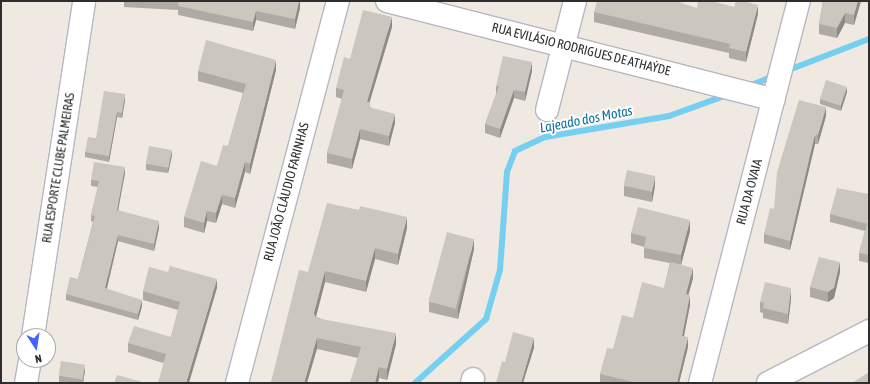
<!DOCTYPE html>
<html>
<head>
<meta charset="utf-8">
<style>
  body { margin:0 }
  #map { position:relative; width:870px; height:384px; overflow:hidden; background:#efe9e1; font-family:"Asap Condensed",sans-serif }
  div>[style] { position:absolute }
  .stream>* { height:6px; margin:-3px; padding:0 3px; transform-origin:3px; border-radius:3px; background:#75cff0 }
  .roads { filter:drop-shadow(1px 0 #b4b7c1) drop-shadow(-1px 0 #b4b7c1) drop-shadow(0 1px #b4b7c1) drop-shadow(0 -1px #b4b7c1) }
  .street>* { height:22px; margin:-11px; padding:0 11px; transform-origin:11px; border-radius:11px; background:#fff }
  .wall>* { inset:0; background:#afaba4 }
  .shaded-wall>* { inset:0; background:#8e8b86 }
  .building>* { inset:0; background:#cbc7bf; transform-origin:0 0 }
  span { translate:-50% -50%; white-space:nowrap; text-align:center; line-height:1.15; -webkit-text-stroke:4px #fff; paint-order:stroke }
  .street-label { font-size:13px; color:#2e2e2e }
  .water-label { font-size:14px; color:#0d6fa3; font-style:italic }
  .frame { position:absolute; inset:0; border:2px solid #2e2e2e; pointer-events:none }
  .north { position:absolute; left:16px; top:328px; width:40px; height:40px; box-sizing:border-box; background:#fff; border:1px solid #ababab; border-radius:50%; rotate:168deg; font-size:11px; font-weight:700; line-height:16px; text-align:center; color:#2e2e2e }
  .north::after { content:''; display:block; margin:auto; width:14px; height:18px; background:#4264fb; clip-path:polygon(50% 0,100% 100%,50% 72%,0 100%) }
</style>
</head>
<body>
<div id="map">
  <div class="stream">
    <div style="left:786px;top:71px;width:89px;rotate:-21.1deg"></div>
    <div style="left:749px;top:86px;width:27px;rotate:-22deg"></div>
    <div style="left:415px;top:383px;width:96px;rotate:-42deg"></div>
    <div style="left:486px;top:319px;width:51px;rotate:-74.1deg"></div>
    <div style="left:500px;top:270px;width:98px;rotate:-85.9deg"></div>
    <div style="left:507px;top:172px;width:22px;rotate:-69deg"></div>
    <div style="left:515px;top:151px;width:33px;rotate:-25deg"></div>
    <div style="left:545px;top:137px;width:126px;rotate:-9.6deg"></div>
    <div style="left:669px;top:116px;width:62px;rotate:-19.9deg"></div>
  </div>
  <div class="roads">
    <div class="street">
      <div style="left:387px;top:1px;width:399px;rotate:14.3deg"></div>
      <div style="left:547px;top:110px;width:113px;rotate:-75.6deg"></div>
      <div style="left:33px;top:336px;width:339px;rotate:-81.3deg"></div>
      <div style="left:26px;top:383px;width:23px;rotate:-80deg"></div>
      <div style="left:237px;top:383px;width:395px;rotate:-75.2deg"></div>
      <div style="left:472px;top:383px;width:4px;rotate:-76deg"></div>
      <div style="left:700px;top:383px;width:395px;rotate:-75.5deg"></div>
      <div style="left:768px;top:383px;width:114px;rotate:-27.2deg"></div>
    </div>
  </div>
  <div class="wall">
    <div style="clip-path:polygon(124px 1px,300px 1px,300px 8px,295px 29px,256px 20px,253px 31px,178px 15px,178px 10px,124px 7px)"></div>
    <div style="clip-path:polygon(823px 1px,861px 1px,854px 25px,845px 23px,837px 38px,819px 34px,819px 24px)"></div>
    <div style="clip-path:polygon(697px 8px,758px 14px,746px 62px,729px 58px,729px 53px,594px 22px,594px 12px)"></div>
    <div style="clip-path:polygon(392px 27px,369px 102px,370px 107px,395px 123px,389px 146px,360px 139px,352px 169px,327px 163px,327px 153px,342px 99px,336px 97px,336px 88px)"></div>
    <div style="clip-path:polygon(276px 70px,250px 174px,245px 172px,235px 208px,222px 204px,216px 223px,207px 221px,204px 233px,184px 227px,184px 217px,217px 166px,228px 146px,243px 93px,198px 81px,198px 71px)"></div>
    <div style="clip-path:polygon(532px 71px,525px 101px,514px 98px,500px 138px,485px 133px,485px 124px,496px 94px,496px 86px)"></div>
    <div style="clip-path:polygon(847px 92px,841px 111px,820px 104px,820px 99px)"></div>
    <div style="clip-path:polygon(125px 100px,122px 118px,117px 117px,109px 162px,85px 157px,85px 152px)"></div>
    <div style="clip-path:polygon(826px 116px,818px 144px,815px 144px,790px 250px,764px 243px,764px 234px,774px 209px)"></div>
    <div style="clip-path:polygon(172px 155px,168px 173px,146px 170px,146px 164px)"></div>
    <div style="clip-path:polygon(125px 173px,118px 210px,159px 228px,154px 251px,118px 241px,107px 289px,142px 306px,138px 320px,66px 300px,66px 294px,78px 279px,93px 222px,91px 221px,91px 215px,98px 187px,91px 186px,91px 180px)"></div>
    <div style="clip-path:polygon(624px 186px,655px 186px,652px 202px,624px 196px)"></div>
    <div style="clip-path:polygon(869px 194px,869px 263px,859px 261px,859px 253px,865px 231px,830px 222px,830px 214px)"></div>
    <div style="clip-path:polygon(359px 210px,407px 228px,398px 265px,375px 259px,366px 292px,325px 282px,316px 317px,396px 344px,387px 380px,379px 378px,378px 383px,350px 383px,358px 358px,317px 349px,271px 382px,308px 272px)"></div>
    <div style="clip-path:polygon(690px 231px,681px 265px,693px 278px,688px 295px,690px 305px,684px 336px,688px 347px,679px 383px,600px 383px,600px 374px,613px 349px,633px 318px,664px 288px,670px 263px,644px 258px,644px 247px,631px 243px,631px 233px)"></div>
    <div style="clip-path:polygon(474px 249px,458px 319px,429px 312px,429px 302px)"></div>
    <div style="clip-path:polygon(840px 272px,834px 298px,828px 302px,810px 297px,810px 287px)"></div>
    <div style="clip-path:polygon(217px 288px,163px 363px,128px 352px,128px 343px,171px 337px,178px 310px,143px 300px,143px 291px)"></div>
    <div style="clip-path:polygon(791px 299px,788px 324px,763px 318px,763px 313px,760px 312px,760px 302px)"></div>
    <div style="clip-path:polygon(85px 370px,83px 383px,66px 383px,59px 382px,59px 376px)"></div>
  </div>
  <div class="shaded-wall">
    <div style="clip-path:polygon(299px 1px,300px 1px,300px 8px,295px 29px,295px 19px)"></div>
    <div style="clip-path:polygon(858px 1px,861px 1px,854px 25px,854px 15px)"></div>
    <div style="clip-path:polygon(758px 5px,758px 14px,746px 62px,746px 52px)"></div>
    <div style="clip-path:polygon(256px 11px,256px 20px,253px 31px,253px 22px)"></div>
    <div style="clip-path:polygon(845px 13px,845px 23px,837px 38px,837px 28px)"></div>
    <div style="clip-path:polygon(392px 17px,392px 27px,367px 111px,367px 102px)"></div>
    <div style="clip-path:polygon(276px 60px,276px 70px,250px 174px,250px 164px)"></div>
    <div style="clip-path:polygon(532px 62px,532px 71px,525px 101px,525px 92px)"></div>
    <div style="clip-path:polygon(847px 87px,847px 92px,841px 111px,841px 105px)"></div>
    <div style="clip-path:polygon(514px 90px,514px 98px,500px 138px,500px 129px)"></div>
    <div style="clip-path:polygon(125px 94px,125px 100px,122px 118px,122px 113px)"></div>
    <div style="clip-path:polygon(826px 107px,826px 116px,818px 144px,818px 135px)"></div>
    <div style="clip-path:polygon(117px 112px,117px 117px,109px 162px,109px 156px)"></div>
    <div style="clip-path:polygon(395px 114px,395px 123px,389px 146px,389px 136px)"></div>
    <div style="clip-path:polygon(360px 129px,360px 139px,352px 169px,352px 159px)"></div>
    <div style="clip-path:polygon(815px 134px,815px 144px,790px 250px,790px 241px)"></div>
    <div style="clip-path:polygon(172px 150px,172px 155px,168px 173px,168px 168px)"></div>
    <div style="clip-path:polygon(245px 162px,245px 172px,235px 208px,235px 198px)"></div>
    <div style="clip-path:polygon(125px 167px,125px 173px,117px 216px,117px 210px)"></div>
    <div style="clip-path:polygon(655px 176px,655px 186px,652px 202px,652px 192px)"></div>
    <div style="clip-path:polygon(222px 195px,222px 204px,216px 223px,216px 213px)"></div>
    <div style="clip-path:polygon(207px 211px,207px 221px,204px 233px,204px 223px)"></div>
    <div style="clip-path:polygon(407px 217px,407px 228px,398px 265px,398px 254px)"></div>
    <div style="clip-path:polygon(690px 220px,690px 231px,681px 265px,681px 255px)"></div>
    <div style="clip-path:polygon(159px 221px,159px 228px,154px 251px,154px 244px)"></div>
    <div style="clip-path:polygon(118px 235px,118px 241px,105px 295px,105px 288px)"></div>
    <div style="clip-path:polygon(474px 239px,474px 249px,458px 319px,458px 309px)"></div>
    <div style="clip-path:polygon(375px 248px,375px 259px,366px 292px,366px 281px)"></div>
    <div style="clip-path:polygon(840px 262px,840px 272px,834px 298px,828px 302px,828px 292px)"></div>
    <div style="clip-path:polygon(693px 268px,693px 278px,686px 304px,686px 294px)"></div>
    <div style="clip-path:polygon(325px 271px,325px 282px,314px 324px,314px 313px)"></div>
    <div style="clip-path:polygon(217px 279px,217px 288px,189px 383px,186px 383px)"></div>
    <div style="clip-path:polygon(791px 288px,791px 299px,788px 324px,788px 314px)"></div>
    <div style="clip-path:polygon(690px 295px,690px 305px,682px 345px,682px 336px)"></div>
    <div style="clip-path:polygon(142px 300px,142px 306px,138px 320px,138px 314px)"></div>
    <div style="clip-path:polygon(396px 333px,396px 344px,387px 380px,387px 369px)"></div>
    <div style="clip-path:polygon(688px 337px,688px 347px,679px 383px,677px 383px)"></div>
    <div style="clip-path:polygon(317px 338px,317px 349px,307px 383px,304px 383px)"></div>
    <div style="clip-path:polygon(534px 338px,534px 348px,523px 383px,521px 383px)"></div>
    <div style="clip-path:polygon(85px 365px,85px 370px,83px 383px,83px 380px)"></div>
    <div style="clip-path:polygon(379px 367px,379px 378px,378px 383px,375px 383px)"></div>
  </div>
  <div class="building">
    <div style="clip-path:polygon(179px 1px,299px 1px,295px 19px,256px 11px,253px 22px,178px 6px)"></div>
    <div style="clip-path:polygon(597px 1px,676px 1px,697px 8px,698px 1px,711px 1px,734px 7px,736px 1px,743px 1px,758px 5px,746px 52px,729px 48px,730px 44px,594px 12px)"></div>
    <div style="clip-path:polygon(823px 1px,858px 1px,854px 15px,845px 13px,837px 28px,819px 24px)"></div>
    <div style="clip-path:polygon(363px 10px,392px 17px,367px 102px,370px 102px,369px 107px,395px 114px,389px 136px,360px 129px,352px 159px,327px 153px,344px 90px,336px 88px,344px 57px,350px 59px)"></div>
    <div style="clip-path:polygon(206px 40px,276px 60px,250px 164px,245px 162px,235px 198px,222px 195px,216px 213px,207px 211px,204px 223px,184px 217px,201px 161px,217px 166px,223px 145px,228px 146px,246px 84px,198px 71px)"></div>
    <div style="clip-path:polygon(503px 56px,532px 62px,525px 92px,514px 90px,500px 129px,485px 124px,499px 86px,496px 86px)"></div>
    <div style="left:826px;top:80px;width:22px;height:20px;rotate:18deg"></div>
    <div style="clip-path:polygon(104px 91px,125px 94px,122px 113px,117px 112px,109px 156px,85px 152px,88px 137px,96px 138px)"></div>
    <div style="clip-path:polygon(799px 100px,826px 107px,818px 135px,815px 134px,790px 241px,764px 234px,770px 208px,774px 209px,777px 172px)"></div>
    <div style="left:149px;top:146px;width:23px;height:18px;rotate:10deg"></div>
    <div style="clip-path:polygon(94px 162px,125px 167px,117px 210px,159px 221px,154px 244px,118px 235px,105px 288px,142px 300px,138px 314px,66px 294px,70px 277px,78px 279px,95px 216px,91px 215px,99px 181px,91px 180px)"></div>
    <div style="left:627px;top:170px;width:29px;height:16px;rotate:12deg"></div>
    <div style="clip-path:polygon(837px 188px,869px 194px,869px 255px,859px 253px,867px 224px,830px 214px)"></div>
    <div style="clip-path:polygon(327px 203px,359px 210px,360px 206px,407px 217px,398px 254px,375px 248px,366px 281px,325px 271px,314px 313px,316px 318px,396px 333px,387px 369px,379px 367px,375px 383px,350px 383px,361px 347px,317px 338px,304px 383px,270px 383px,271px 382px,299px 270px,308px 272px)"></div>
    <div style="clip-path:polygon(638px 207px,690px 220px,681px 255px,644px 248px,646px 237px,631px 233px)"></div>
    <div style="left:447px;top:232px;width:28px;height:72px;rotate:15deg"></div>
    <div style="clip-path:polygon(819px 257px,840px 262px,834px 288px,828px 292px,810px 287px)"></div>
    <div style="clip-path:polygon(671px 262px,693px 268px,686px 294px,690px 295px,682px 336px,688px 337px,677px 383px,637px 383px,600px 374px,607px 348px,613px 349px,622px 315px,633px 318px,642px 282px,664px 288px)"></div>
    <div style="clip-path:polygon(170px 266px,217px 279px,186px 383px,158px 383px,166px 354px,128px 343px,134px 326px,171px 337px,180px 302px,143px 291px,149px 267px,168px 272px)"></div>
    <div style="clip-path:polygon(765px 282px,791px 288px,788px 314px,763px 308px,764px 303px,760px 302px)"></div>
    <div style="clip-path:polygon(513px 332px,534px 338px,521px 383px,496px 383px,502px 361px,505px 362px)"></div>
    <div style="left:61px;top:361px;width:24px;height:15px;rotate:9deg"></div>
    <div style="clip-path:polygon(869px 372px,869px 383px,852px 383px)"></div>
    <div style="clip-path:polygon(117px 375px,146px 383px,114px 383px)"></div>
  </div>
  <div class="street-label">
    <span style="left:581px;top:50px;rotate:14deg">RUA EVILÁSIO RODRIGUES DE ATHAÝDE</span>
    <span style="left:59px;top:168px;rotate:-81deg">RUA ESPORTE CLUBE PALMEIRAS</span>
    <span style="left:287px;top:192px;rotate:-75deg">RUA JOÃO CLÁUDIO FARINHAS</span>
    <span style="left:750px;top:192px;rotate:-75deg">RUA DA OVAIA</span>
  </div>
  <div class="water-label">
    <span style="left:586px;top:119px;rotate:-11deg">Lajeado dos Motas</span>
  </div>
  <div class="frame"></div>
  <div class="north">N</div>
</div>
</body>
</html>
